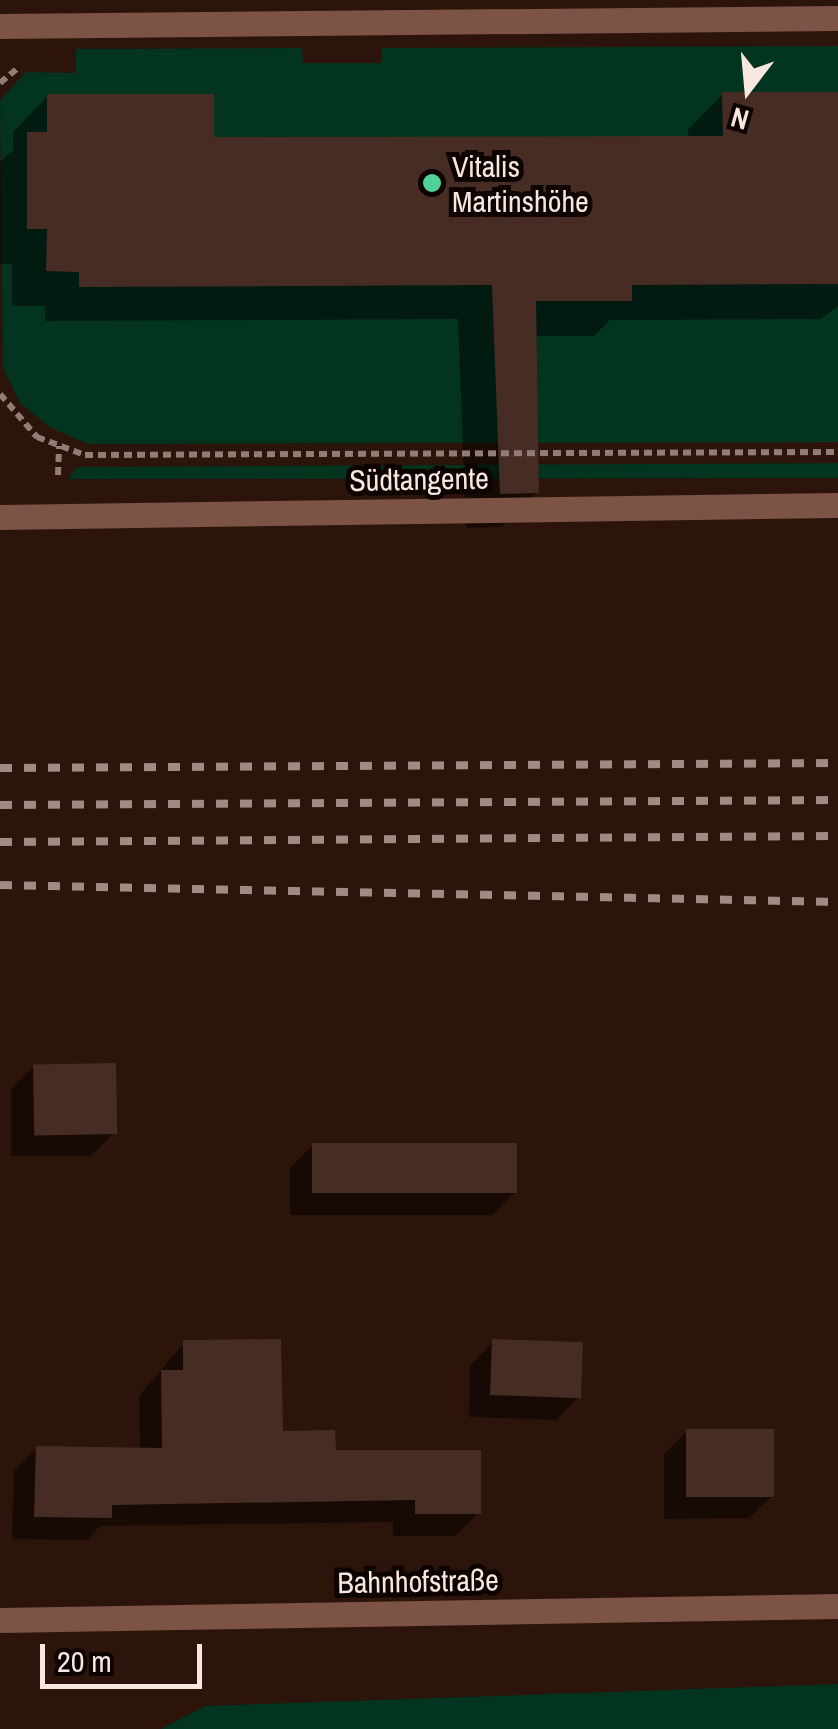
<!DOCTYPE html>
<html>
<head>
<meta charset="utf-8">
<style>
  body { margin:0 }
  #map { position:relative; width:838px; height:1729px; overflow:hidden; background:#2c140b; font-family:"Archivo Narrow",sans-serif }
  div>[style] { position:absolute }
  .green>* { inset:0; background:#023420 }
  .shadow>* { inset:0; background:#0007 }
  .building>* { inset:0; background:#472c23; transform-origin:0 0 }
  .path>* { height:6px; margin-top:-3px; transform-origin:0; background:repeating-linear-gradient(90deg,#927d76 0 8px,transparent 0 13px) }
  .minor>* { height:25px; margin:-12.5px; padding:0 12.5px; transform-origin:12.5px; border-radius:12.5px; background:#7c5345 }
  .tertiary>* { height:25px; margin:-12.5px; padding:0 12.5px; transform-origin:12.5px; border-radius:12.5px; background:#7c5345 }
  .rail>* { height:8px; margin-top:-4px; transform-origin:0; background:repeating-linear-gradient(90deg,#a08b84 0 12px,transparent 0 24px) }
  .dots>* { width:28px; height:28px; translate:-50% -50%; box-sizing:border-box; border:5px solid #0d0402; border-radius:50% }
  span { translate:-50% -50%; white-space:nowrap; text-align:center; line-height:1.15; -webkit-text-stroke:10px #0d0402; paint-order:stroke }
  .poi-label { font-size:30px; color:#f8e6e0 }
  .left { translate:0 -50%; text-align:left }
  .street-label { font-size:30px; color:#f8e6e0 }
  .north { position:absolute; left:698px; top:40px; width:100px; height:100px; -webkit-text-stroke:8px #0d0402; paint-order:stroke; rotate:196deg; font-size:28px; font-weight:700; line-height:40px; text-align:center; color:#f8e6e0 }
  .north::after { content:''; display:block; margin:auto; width:35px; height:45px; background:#f8e6e0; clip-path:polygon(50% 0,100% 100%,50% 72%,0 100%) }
  .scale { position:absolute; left:40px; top:1644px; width:162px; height:45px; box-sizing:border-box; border:5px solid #f8e6e0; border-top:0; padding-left:12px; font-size:30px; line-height:35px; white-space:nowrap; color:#f8e6e0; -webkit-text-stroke:8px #0d0402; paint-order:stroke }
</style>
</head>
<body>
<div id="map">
  <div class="green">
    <div style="clip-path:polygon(838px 46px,838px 442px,88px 444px,51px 428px,20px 403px,3px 368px,0 100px,26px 72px,76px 73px,76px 49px,302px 48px,303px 63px,381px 63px,382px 48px)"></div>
    <div style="clip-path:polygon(838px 463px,838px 478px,68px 479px,77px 467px)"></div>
    <div style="clip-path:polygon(838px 1684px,838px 1729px,161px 1729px,205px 1706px)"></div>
  </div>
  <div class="shadow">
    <div style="clip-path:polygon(723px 94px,838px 94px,838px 306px,821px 319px,610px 320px,594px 336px,534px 336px,537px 492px,501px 527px,466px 528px,458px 319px,45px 321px,45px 306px,12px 306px,12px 264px,0 264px,0 162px,13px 150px,13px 132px,48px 96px,211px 139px,688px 139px,688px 130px)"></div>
    <div style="clip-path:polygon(34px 1066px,114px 1133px,91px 1156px,11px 1156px,11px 1089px)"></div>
    <div style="clip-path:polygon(313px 1145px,515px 1192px,492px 1215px,290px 1215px,290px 1168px)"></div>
    <div style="clip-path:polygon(493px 1342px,579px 1397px,556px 1420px,469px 1417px,470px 1365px)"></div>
    <div style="clip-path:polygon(184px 1343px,280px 1434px,478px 1513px,455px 1536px,393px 1536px,393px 1522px,100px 1526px,87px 1540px,12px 1539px,14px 1471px,37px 1448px,140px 1450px,139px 1396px)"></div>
    <div style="clip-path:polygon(687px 1431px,772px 1496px,749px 1518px,664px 1519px,664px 1454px)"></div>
  </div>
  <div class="building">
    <div style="clip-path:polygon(722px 92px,838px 92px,838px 284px,632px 285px,632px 301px,536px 301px,539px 493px,500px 494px,492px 285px,79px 287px,79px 272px,46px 271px,47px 229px,27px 229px,27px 132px,47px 132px,47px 94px,214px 94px,214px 137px,723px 136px)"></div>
    <div style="left:116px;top:1063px;width:71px;height:83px;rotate:89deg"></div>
    <div style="left:312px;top:1143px;width:205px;height:50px"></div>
    <div style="clip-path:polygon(281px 1339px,283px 1431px,335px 1430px,336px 1450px,481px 1450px,481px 1514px,415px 1514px,415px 1500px,112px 1505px,112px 1518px,34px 1517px,36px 1446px,162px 1448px,161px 1370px,183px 1370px,183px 1340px)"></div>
    <div style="left:492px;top:1339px;width:91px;height:56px;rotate:2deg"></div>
    <div style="left:686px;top:1429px;width:88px;height:68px"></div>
  </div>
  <div class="path">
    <div style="left:0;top:83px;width:23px;rotate:-40deg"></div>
    <div style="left:0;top:394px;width:57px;rotate:49.3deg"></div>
    <div style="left:37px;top:437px;width:51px;rotate:20.6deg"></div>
    <div style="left:85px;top:455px;width:753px;rotate:-0.23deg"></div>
    <div style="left:58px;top:475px;width:29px;rotate:-88deg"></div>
  </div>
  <div class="minor">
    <div style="left:0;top:26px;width:838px;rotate:-0.55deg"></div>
    <div style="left:0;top:1620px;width:838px;rotate:-0.96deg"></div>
  </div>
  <div class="tertiary">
    <div style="left:0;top:517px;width:838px;rotate:-0.82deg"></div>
  </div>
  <div class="rail">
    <div style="left:0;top:768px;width:838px;rotate:-0.34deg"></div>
    <div style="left:0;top:805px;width:838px;rotate:-0.34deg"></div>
    <div style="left:0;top:842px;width:838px;rotate:-0.41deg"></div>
    <div style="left:0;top:885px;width:838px;rotate:1.16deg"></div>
  </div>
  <div class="dots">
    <div style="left:432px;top:183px;background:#50d398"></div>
  </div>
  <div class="poi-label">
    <span class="left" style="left:452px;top:183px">Vitalis<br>Martinshöhe</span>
  </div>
  <div class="street-label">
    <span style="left:419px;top:479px;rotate:-1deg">Südtangente</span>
    <span style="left:418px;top:1581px;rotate:-1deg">Bahnhofstraße</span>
  </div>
  <div class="north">N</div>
  <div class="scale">20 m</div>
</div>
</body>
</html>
